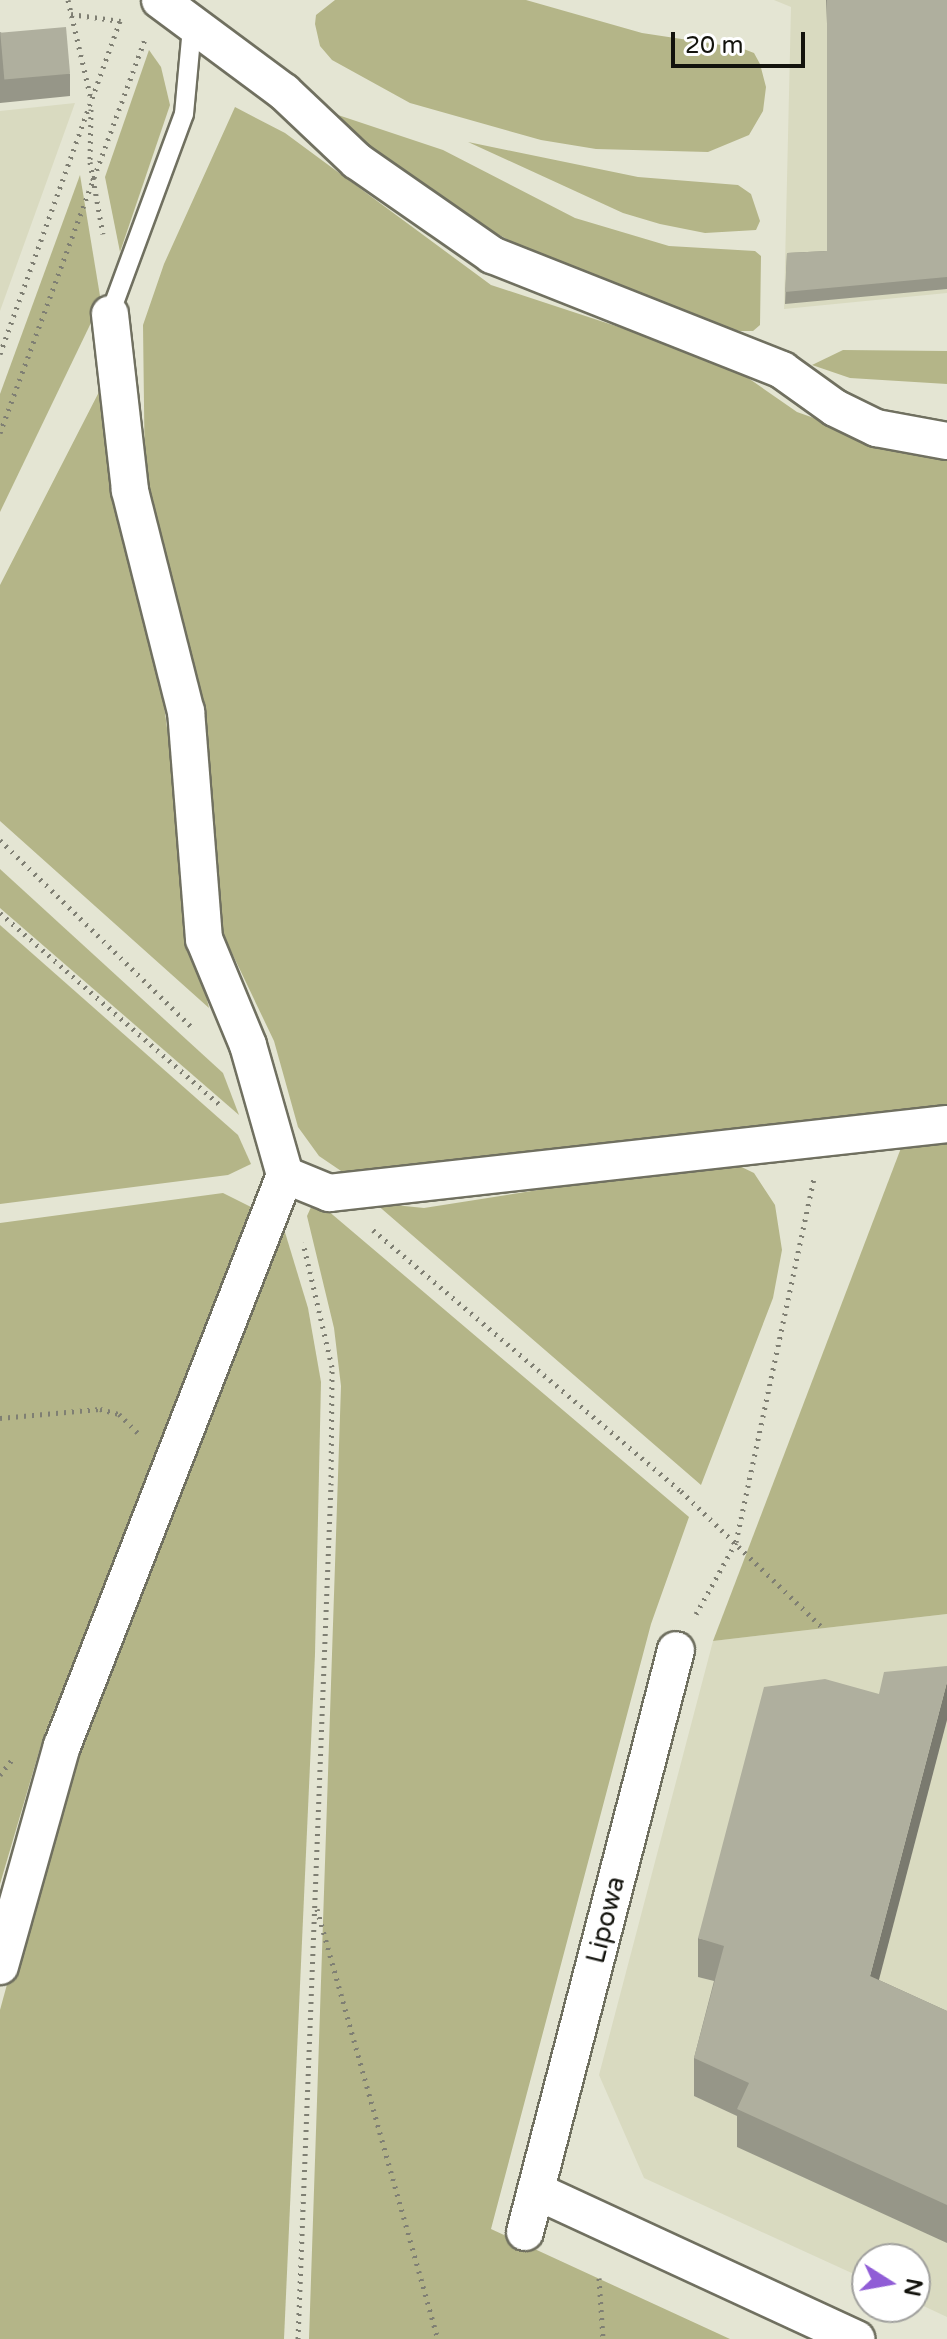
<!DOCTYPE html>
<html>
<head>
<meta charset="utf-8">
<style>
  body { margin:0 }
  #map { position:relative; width:947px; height:2339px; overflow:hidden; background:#e4e5d3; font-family:"Varela Round",sans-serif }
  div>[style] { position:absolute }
  .built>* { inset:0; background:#d9dac0 }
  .green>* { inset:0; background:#b4b588 }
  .path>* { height:5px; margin-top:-2.5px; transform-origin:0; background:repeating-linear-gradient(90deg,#7f7f73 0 2px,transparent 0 8px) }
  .roads { filter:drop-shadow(2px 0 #707060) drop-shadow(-2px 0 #707060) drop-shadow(0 2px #707060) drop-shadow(0 -2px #707060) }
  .lane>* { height:18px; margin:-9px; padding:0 9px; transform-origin:9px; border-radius:9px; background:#fff }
  .street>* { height:36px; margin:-18px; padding:0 18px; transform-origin:18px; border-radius:18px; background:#fff }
  .wall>* { inset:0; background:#969688 }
  .shaded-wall>* { inset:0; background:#7a7a6f }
  .building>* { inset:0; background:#afaf9e; transform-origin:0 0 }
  span { translate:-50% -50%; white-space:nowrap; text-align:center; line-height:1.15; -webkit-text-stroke:6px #fff; paint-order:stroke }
  .street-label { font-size:26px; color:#13130d }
  .north { position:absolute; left:851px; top:2243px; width:80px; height:80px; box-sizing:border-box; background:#fff; border:2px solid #a1a19e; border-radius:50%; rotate:101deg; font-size:22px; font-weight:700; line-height:32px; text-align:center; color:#13130d }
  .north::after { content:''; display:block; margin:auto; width:28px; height:36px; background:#905dd6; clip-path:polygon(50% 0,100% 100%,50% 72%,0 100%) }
  .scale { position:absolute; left:671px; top:32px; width:134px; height:36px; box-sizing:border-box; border:4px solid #13130d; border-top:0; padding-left:10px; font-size:24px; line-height:28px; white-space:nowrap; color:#13130d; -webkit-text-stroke:6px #fff; paint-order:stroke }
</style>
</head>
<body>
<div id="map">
  <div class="built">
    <div style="clip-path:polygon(774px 0,947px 0,947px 293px,784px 309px,791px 7px)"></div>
    <div style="clip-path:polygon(75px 103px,0 311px,0 111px)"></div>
    <div style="clip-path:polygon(947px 1614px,947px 2317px,915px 2302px,915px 2259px,867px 2259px,867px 2280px,644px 2178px,599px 2075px,713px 1641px)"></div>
  </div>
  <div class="green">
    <div style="clip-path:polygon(335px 0,526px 0,642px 33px,741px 48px,754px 53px,760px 64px,766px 87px,763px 111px,749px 135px,708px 152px,596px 149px,541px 140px,410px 103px,332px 60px,320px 46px,315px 24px,316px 15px)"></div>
    <div style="clip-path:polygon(149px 50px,161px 67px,170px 105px,120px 252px,105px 177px)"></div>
    <div style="clip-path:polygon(235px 107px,285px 133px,491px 285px,725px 362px,797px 412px,901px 449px,947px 457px,947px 1107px,347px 1175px,319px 1156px,298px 1127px,274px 1041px,220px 928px,212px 884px,207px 750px,145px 485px,143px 325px,164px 264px)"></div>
    <div style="clip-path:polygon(326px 111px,443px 150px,575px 218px,669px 246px,755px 251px,761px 256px,760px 325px,753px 331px,740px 331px,687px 318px,555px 265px,464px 216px,354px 139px)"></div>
    <div style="clip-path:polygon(468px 142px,638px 177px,738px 185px,751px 194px,760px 221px,756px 230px,705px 233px,660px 224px,623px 213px)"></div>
    <div style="clip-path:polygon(80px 175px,101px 302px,0 512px,0 394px)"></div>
    <div style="clip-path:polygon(843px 350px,947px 351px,947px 384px,850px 378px,812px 365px)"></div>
    <div style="clip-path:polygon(101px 388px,159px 668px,178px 810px,181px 888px,209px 1008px,0 821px,0 585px)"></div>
    <div style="clip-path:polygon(0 869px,223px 1073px,239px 1115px,0 908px)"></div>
    <div style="clip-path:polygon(0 925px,238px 1135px,251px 1164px,228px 1175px,0 1204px)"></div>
    <div style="clip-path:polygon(947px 1141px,947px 1614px,713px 1641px,901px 1148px)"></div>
    <div style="clip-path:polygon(727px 1160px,754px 1173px,775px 1205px,782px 1250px,773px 1298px,701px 1485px,375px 1203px,424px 1208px)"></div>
    <div style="clip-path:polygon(223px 1193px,253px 1208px,43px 1738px,0 1884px,0 1223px)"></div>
    <div style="clip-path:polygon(320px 1204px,689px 1517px,651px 1624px,491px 2229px,730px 2339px,309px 2339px,341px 1386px,334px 1328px,307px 1216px,312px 1205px)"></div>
    <div style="clip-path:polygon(284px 1229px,308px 1308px,321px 1382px,315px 1654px,284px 2339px,0 2339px,0 2010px,71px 1751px)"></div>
  </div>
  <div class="path">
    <div style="left:68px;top:0;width:102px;rotate:76.9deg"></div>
    <div style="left:71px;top:14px;width:50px;rotate:8deg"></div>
    <div style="left:91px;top:109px;width:53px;rotate:91.1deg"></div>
    <div style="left:90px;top:162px;width:73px;rotate:79.8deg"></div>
    <div style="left:0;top:354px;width:359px;rotate:-70.2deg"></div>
    <div style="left:0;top:433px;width:420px;rotate:-69.8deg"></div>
    <div style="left:0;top:840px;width:271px;rotate:44.3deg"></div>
    <div style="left:0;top:913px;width:295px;rotate:41.1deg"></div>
    <div style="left:373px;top:1230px;width:404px;rotate:40.3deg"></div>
    <div style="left:681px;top:1491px;width:197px;rotate:44deg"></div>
    <div style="left:0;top:1418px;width:100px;rotate:-5.1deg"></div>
    <div style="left:100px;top:1409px;width:20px;rotate:15deg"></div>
    <div style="left:119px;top:1414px;width:30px;rotate:45deg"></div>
    <div style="left:696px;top:1614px;width:82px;rotate:-60.9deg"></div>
    <div style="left:736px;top:1542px;width:371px;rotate:-77.9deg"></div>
    <div style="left:0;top:1775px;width:23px;rotate:-52deg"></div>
    <div style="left:317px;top:1909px;width:447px;rotate:74.3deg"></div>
    <div style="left:599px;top:2278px;width:61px;rotate:86.2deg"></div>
    <div style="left:298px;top:2339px;width:855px;rotate:-87.79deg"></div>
    <div style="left:331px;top:1485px;width:118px;rotate:-89.5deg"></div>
    <div style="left:332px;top:1367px;width:128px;rotate:-103.1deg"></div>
  </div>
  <div class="roads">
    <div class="lane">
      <div style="left:110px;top:314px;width:213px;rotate:-69.7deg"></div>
      <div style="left:184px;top:114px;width:86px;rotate:-84.7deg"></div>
    </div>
    <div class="street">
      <div style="left:160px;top:0;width:154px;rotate:36.6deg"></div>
      <div style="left:284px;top:92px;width:100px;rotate:43.4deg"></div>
      <div style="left:357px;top:161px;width:165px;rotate:34.8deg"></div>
      <div style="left:492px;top:255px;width:312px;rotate:21.6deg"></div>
      <div style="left:782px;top:370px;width:65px;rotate:35.6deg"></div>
      <div style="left:835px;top:408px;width:46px;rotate:26deg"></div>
      <div style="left:876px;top:428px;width:72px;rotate:10.4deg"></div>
      <div style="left:285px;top:1175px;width:48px;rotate:22.2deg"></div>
      <div style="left:329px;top:1193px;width:622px;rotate:-6.37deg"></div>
      <div style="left:0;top:1966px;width:229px;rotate:-74.3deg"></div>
      <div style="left:62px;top:1746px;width:613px;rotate:-68.67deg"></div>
      <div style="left:285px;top:1175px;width:135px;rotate:-105.9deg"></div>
      <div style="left:248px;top:1045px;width:115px;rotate:-112.5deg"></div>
      <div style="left:204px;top:939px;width:228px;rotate:-94.5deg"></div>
      <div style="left:186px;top:712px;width:229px;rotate:-104.2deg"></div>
      <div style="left:130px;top:490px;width:177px;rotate:-96.5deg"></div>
      <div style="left:536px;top:2191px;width:353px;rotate:24.8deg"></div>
      <div style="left:525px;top:2232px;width:601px;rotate:-75.46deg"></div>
    </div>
  </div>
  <div class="wall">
    <div style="clip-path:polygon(826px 0,947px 0,947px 289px,785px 304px,787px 253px,827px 251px,827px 24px)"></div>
    <div style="clip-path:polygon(0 32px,70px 74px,70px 96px,0 103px)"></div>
    <div style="clip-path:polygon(698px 1938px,879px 1980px,947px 2011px,947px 2243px,737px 2147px,737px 2116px,694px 2096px,694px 2058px,714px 1981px,698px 1977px)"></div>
  </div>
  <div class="shaded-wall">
    <div style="clip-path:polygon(947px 1682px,947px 1720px,870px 2014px,870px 1976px)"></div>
  </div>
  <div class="building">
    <div style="clip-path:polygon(827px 0,947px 0,947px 277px,785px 292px,787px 253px,827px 251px)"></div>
    <div style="left:66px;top:27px;width:47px;height:66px;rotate:85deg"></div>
    <div style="clip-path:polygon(947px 1666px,947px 1682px,870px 1976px,947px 2011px,947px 2205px,737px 2109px,749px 2083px,694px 2058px,724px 1946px,698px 1938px,764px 1687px,825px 1679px,879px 1694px,884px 1672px)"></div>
  </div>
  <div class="street-label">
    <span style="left:606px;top:1920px;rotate:-76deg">Lipowa</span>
  </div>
  <div class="north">N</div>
  <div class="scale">20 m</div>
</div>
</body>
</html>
